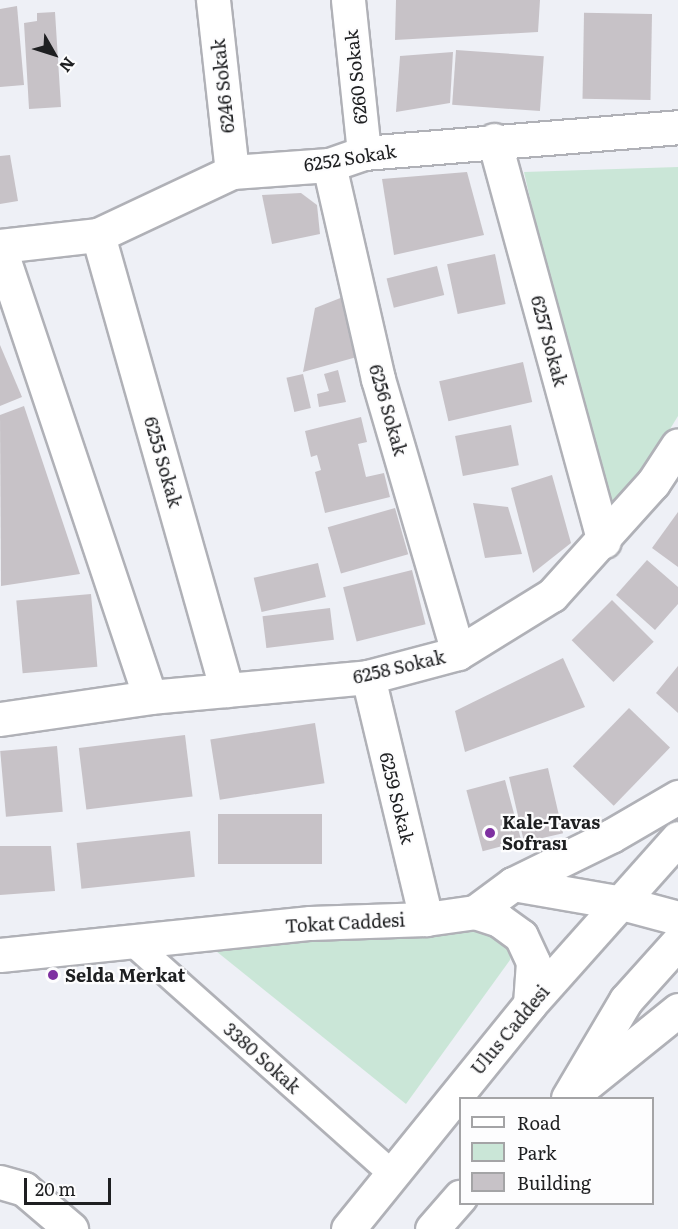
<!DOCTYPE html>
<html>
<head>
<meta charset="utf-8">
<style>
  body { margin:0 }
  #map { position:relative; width:678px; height:1229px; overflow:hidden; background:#eef0f6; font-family:Literata,serif }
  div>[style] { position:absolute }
  .green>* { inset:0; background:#cae6d7 }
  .building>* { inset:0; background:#c7c2c7; transform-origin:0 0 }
  .roads { filter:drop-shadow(2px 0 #b0b1b7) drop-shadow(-2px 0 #b0b1b7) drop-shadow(0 2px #b0b1b7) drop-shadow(0 -2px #b0b1b7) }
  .pedestrian>* { height:26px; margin:-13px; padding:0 13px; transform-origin:13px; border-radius:13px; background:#fff }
  .minor>* { height:33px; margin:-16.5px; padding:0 16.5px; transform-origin:16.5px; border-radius:16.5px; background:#fff }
  .secondary>* { height:33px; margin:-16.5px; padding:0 16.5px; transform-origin:16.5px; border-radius:16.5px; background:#fff }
  .primary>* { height:33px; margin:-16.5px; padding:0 16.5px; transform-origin:16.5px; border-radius:16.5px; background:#fff }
  .dots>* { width:16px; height:16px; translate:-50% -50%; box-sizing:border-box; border:3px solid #fdfdfe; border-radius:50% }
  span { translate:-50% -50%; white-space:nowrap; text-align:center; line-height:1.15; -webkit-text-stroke:4.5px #fdfdfe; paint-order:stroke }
  .street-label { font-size:18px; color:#1e1f21 }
  .poi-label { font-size:18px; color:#1e1f21; font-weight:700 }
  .left { translate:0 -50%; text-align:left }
  .legend { position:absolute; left:459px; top:1097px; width:195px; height:108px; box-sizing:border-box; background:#fdfdfe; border:2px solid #a4a4a6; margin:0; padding:8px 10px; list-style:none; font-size:18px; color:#1e1f21 }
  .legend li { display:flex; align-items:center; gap:12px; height:30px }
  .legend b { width:30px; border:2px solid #a4a4a6 }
  .north { position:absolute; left:24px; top:24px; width:60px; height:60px; -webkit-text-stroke:4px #fdfdfe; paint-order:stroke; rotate:129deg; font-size:16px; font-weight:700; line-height:24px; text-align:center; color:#1e1f21 }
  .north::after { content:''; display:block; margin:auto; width:21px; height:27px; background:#1e1f21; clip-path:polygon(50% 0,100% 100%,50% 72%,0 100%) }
  .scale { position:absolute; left:24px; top:1178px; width:87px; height:27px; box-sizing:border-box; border:3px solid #1e1f21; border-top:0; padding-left:8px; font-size:18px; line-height:21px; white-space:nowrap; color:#1e1f21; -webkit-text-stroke:4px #fdfdfe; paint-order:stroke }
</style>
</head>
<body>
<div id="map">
  <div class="green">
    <div style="clip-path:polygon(678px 167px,678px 416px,621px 509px,597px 492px,524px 172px)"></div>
    <div style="clip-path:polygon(462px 924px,495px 930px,512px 947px,510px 960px,406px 1104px,206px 943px)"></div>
  </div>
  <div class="building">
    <div style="clip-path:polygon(396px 0,540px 0,538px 32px,395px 40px)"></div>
    <div style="clip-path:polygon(17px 6px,24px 85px,0 87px,0 9px)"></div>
    <div style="clip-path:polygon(55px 12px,61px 107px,29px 109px,24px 23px,37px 21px,37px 13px)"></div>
    <div style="left:652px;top:14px;width:86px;height:68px;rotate:91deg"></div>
    <div style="left:456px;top:50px;width:88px;height:55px;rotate:4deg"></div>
    <div style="clip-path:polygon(453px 52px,450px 103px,396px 112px,400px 56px)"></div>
    <div style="clip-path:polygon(10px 155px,18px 201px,0 204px,0 156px)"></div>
    <div style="clip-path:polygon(467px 172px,484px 235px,394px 255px,382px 179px)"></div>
    <div style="clip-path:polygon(301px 193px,317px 205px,320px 234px,272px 244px,262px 195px)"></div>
    <div style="left:495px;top:254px;width:51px;height:49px;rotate:78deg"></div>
    <div style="left:437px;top:266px;width:30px;height:52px;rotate:76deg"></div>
    <div style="clip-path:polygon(348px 295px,364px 355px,303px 372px,315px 308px)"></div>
    <div style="clip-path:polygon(0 345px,22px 397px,0 406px)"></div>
    <div style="left:523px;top:362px;width:41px;height:86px;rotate:77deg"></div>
    <div style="clip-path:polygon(338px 370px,346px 402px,319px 407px,317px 394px,329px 391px,324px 374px)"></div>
    <div style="left:303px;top:374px;width:35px;height:17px;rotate:77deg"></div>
    <div style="clip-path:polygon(24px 406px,80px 574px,1px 586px,0 415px)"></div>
    <div style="clip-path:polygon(361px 417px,367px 442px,358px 444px,366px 477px,384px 473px,390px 497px,325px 513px,315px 472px,321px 470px,317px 455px,311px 457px,305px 431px)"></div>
    <div style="left:511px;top:425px;width:41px;height:57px;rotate:79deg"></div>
    <div style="clip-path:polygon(552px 475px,571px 543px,533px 573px,511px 488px)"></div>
    <div style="clip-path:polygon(473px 503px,508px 507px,522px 554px,485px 558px)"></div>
    <div style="left:395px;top:508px;width:48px;height:70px;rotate:74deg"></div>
    <div style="clip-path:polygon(678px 512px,678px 567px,652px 548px)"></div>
    <div style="clip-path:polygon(647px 560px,678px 587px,678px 604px,655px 630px,616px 595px)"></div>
    <div style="left:318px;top:563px;width:35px;height:66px;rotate:77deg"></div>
    <div style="left:412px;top:570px;width:56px;height:71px;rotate:76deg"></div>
    <div style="left:91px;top:594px;width:73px;height:75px;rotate:85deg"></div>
    <div style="left:612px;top:600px;width:59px;height:57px;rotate:45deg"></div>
    <div style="left:330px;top:608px;width:32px;height:68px;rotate:83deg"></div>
    <div style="clip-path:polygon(563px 658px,585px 707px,465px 752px,455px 711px)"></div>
    <div style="clip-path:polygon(678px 666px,678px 713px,656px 693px)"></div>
    <div style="left:629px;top:708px;width:57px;height:81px;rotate:44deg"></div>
    <div style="left:315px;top:723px;width:61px;height:106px;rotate:81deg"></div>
    <div style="left:185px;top:735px;width:62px;height:107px;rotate:83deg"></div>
    <div style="left:57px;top:746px;width:66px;height:57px;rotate:85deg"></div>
    <div style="left:548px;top:768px;width:67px;height:40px;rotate:77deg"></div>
    <div style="left:505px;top:780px;width:63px;height:40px;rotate:75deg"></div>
    <div style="left:322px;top:814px;width:50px;height:104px;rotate:90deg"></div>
    <div style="left:190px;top:831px;width:46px;height:114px;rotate:84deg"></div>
    <div style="clip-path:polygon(0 846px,51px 846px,55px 891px,0 895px)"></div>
  </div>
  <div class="roads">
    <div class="pedestrian">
      <div style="left:132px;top:942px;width:348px;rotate:41.7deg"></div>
    </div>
    <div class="minor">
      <div style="left:213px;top:0;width:173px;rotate:83.7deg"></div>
      <div style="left:348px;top:0;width:154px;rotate:84deg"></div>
      <div style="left:494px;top:140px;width:416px;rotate:74.7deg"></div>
      <div style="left:329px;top:165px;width:220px;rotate:77.1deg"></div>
      <div style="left:378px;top:379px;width:285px;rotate:73.7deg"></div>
      <div style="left:98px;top:235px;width:473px;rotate:74.2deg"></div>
      <div style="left:0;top:246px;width:99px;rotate:-6.4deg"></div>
      <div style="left:98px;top:235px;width:148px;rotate:-25.2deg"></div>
      <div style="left:232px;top:172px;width:97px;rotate:-4.1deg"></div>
      <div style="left:329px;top:165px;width:37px;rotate:-19deg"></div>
      <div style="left:364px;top:153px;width:315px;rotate:-4.7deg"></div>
      <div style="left:0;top:249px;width:472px;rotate:71.5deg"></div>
      <div style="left:368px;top:677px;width:249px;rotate:76.5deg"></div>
      <div style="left:0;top:719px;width:152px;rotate:-8.3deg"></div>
      <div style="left:150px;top:697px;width:219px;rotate:-5.2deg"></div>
      <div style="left:368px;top:677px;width:93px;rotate:-14.9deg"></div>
      <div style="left:458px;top:653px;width:110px;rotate:-31.7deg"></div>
      <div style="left:552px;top:595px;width:151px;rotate:-48deg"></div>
      <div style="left:653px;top:483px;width:45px;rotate:-56.7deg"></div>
      <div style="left:0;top:1182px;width:25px;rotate:16deg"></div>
      <div style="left:24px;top:1189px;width:62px;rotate:40.4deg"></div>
    </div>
    <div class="secondary">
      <div style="left:513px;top:884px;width:109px;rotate:-26.1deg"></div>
      <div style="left:611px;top:836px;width:78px;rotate:-30.2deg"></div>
      <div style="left:475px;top:912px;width:25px;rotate:18deg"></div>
      <div style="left:499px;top:920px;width:27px;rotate:36deg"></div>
      <div style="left:521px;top:936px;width:29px;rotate:65deg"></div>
      <div style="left:533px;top:962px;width:42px;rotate:94.1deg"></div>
      <div style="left:0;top:955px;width:312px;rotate:-5.9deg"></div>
      <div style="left:310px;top:923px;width:116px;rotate:-2deg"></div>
      <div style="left:426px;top:919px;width:49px;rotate:-8.1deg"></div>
      <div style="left:475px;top:912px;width:47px;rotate:-36.4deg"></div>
      <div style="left:513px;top:884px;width:111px;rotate:9.9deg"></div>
      <div style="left:622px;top:903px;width:58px;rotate:15deg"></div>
      <div style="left:569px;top:1098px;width:140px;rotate:-38.9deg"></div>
    </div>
    <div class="primary">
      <div style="left:568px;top:1098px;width:114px;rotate:-59.4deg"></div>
      <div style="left:626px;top:1000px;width:78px;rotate:-48.1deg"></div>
      <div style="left:348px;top:1229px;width:289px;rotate:-51deg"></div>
      <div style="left:530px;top:1004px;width:222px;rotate:-48.3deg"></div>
      <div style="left:432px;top:1229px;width:43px;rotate:-48.8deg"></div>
    </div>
  </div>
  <div class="dots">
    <div style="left:490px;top:833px;background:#7e30a1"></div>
    <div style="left:53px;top:975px;background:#7e30a1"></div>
  </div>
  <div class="street-label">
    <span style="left:356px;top:77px;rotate:-96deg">6260 Sokak</span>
    <span style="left:223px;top:86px;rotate:-96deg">6246 Sokak</span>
    <span style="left:350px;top:158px;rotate:-9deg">6252 Sokak</span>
    <span style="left:549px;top:341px;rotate:75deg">6257 Sokak</span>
    <span style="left:388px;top:410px;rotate:74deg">6256 Sokak</span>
    <span style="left:163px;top:462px;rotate:74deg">6255 Sokak</span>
    <span style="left:399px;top:667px;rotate:-13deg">6258 Sokak</span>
    <span style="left:397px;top:798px;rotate:76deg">6259 Sokak</span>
    <span style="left:345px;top:923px;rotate:-3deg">Tokat Caddesi</span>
    <span style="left:510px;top:1030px;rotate:-50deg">Ulus Caddesi</span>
    <span style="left:262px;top:1058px;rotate:42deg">3380 Sokak</span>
  </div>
  <div class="poi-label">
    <span class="left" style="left:502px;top:833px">Kale-Tavas<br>Sofrası</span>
    <span class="left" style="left:65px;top:975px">Selda Merkat</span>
  </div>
  <ul class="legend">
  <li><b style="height:8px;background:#fff"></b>Road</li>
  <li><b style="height:16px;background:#cae6d7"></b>Park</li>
  <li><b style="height:16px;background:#c7c2c7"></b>Building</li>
  </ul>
  <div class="north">N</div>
  <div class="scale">20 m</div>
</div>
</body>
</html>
